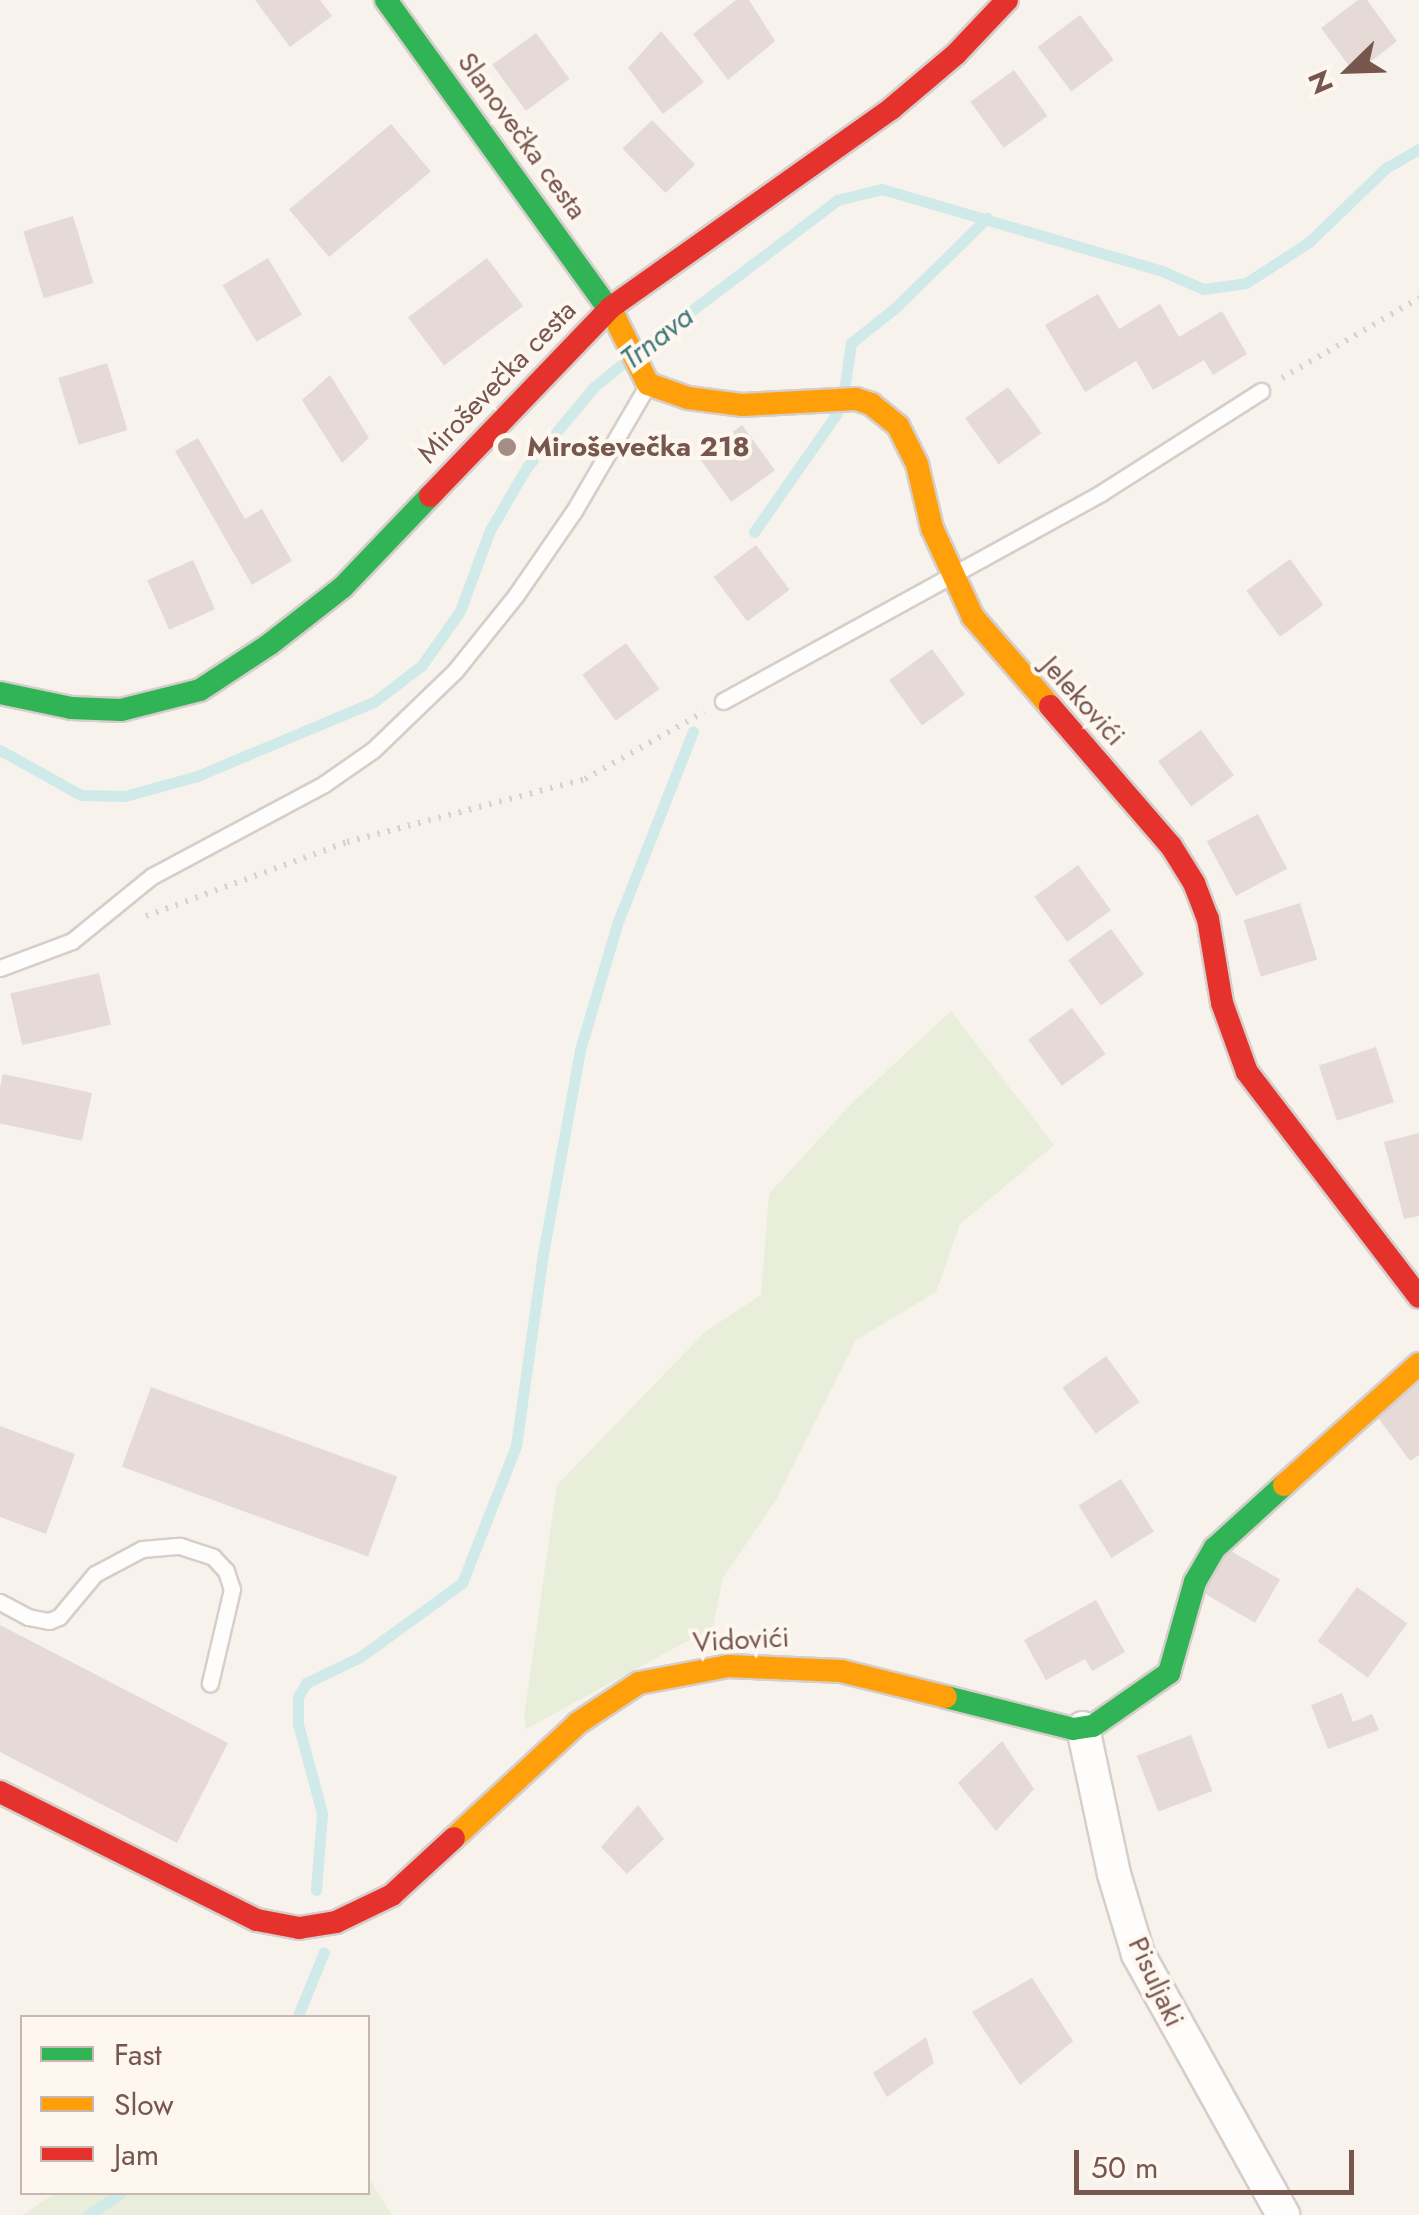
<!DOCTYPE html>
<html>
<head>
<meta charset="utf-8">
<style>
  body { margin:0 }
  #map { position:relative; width:1419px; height:2215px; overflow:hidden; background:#f8f2ed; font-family:Jost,sans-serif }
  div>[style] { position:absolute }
  .green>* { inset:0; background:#e8eed9 }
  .stream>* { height:11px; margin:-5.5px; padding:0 5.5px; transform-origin:5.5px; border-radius:5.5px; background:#cfeae8 }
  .building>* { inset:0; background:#e5dad5; transform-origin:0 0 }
  .path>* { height:6px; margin-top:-3px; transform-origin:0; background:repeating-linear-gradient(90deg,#dad1d0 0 2.5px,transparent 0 10.5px) }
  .roads { filter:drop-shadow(2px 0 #d6ceca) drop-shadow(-2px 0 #d6ceca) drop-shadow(0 2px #d6ceca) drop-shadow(0 -2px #d6ceca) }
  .lane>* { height:15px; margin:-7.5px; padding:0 7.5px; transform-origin:7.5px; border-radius:7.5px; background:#fefdfc }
  .street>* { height:32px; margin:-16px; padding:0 16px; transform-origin:16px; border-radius:16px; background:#fefdfc }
  .fast>* { height:22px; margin:-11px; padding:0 11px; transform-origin:11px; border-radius:11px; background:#30b455 }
  .slow>* { height:22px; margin:-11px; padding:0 11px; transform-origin:11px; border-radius:11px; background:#ff9f0a }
  .jam>* { height:22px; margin:-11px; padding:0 11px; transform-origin:11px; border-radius:11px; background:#e5322d }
  .dots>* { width:28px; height:28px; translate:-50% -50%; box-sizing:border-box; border:5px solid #fef7f0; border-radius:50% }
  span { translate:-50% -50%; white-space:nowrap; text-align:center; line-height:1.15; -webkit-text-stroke:8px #fef7f0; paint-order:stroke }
  .street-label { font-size:28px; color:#76564d }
  .poi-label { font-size:28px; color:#76564d; font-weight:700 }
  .left { translate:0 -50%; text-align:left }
  .water-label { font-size:30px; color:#41797b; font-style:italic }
  .legend { position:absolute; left:20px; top:2015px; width:350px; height:180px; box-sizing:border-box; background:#fef7f0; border:2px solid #c8b7af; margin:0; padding:12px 18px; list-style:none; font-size:30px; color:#76564d }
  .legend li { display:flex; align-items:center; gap:20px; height:50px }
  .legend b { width:50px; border:2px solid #c8b7af }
  .north { position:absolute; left:1299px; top:20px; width:100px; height:100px; -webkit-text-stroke:8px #fef7f0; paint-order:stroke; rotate:247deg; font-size:28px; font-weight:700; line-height:40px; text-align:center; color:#76564d }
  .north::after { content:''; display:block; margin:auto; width:35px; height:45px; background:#76564d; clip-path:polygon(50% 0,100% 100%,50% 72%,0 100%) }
  .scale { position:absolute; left:1074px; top:2150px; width:280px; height:45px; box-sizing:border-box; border:5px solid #76564d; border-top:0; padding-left:12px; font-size:30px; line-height:35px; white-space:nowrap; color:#76564d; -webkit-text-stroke:8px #fef7f0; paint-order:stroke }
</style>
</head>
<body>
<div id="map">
  <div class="green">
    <div style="clip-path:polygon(951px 1011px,1054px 1145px,960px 1224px,936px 1292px,856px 1340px,777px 1498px,723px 1578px,713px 1627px,526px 1729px,524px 1716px,557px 1485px,706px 1331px,761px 1295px,769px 1194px,850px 1105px)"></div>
    <div style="clip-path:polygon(368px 2177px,392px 2215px,22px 2215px,56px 2193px,368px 2192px)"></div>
  </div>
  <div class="stream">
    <div style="left:641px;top:349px;width:246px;rotate:-37.2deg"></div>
    <div style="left:837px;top:200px;width:46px;rotate:-13.7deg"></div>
    <div style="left:882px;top:189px;width:292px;rotate:16.3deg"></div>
    <div style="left:1162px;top:271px;width:45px;rotate:23.7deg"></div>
    <div style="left:1203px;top:289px;width:43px;rotate:-7.9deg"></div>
    <div style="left:1246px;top:283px;width:75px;rotate:-33.1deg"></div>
    <div style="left:1309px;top:242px;width:107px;rotate:-43.9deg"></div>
    <div style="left:1386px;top:168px;width:38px;rotate:-30deg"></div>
    <div style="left:844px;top:390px;width:48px;rotate:-81.5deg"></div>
    <div style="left:851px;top:343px;width:56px;rotate:-38.5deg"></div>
    <div style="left:895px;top:308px;width:129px;rotate:-44.4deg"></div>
    <div style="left:754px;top:532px;width:145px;rotate:-55.1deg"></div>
    <div style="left:0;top:750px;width:93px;rotate:29.1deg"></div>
    <div style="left:81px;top:795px;width:44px;rotate:1.3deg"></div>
    <div style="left:125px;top:796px;width:75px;rotate:-15.5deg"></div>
    <div style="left:197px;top:776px;width:192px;rotate:-22.7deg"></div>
    <div style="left:374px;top:702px;width:61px;rotate:-37.6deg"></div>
    <div style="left:422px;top:665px;width:66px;rotate:-54.9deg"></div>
    <div style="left:460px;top:611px;width:86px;rotate:-69.7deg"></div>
    <div style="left:490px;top:530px;width:73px;rotate:-59.6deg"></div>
    <div style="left:527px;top:467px;width:104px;rotate:-50.1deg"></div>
    <div style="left:594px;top:387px;width:43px;rotate:-39.3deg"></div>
    <div style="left:316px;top:1890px;width:77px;rotate:-85.5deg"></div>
    <div style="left:322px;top:1813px;width:92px;rotate:-105.1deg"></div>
    <div style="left:298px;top:1724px;width:27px;rotate:-90deg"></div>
    <div style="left:298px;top:1697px;width:16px;rotate:-60deg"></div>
    <div style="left:306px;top:1683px;width:60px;rotate:-25.7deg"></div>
    <div style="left:360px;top:1657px;width:126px;rotate:-36deg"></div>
    <div style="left:462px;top:1583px;width:147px;rotate:-68.5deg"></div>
    <div style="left:516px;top:1446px;width:194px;rotate:-82deg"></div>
    <div style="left:543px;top:1254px;width:207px;rotate:-79.7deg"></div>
    <div style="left:580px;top:1050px;width:131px;rotate:-73.6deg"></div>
    <div style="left:617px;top:924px;width:207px;rotate:-68.5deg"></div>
    <div style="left:297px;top:2018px;width:71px;rotate:-67.8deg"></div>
    <div style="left:88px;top:2215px;width:41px;rotate:-34.1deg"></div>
  </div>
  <div class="building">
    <div style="clip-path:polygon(255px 0,320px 0,332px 16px,290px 47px)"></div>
    <div style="clip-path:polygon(736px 0,749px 0,775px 41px,728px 80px,693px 34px)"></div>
    <div style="clip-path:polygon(1358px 0,1367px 0,1397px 41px,1355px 74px,1321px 28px)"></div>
    <div style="left:1080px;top:15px;width:56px;height:53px;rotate:53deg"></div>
    <div style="clip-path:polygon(661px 31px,704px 82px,663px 114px,628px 68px)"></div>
    <div style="left:536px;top:33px;width:57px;height:54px;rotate:54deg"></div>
    <div style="left:1014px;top:70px;width:57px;height:54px;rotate:54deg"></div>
    <div style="left:652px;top:120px;width:62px;height:41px;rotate:46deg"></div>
    <div style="left:391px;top:124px;width:62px;height:133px;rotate:50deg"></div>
    <div style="left:73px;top:216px;width:70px;height:52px;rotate:73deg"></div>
    <div style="left:268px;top:258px;width:66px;height:53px;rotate:59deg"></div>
    <div style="left:487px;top:258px;width:60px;height:99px;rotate:53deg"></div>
    <div style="clip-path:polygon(1098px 294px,1119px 329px,1160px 304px,1179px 337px,1222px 311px,1247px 354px,1213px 375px,1204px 360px,1153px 390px,1136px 361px,1085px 392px,1045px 325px)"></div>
    <div style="left:107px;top:363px;width:70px;height:51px;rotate:73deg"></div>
    <div style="clip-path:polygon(330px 375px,369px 438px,342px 463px,302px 400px)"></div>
    <div style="left:1008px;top:387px;width:57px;height:53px;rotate:54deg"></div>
    <div style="left:742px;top:425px;width:56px;height:54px;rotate:54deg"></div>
    <div style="clip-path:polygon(198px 438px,245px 519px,262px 509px,292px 561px,252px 585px,175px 451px)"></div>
    <div style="left:756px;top:545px;width:56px;height:53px;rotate:53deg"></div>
    <div style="left:1290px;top:559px;width:57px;height:54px;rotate:54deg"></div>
    <div style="left:193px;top:560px;width:54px;height:50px;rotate:66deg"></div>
    <div style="left:626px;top:643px;width:57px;height:54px;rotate:54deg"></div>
    <div style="left:932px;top:649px;width:56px;height:53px;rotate:54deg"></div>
    <div style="left:1201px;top:730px;width:56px;height:53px;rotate:54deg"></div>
    <div style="left:1258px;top:814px;width:62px;height:58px;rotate:62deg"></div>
    <div style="left:1078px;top:865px;width:56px;height:54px;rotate:54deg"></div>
    <div style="left:1300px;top:903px;width:59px;height:59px;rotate:73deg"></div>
    <div style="left:1111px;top:929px;width:56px;height:53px;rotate:54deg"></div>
    <div style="left:99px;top:973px;width:53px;height:91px;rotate:77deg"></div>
    <div style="left:1072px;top:1008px;width:57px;height:54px;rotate:54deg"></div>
    <div style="left:1376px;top:1047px;width:58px;height:60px;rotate:72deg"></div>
    <div style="left:3px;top:1074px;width:91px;height:49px;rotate:12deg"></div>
    <div style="clip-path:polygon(1419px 1133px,1419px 1216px,1404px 1219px,1384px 1142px)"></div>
    <div style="left:1106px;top:1356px;width:57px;height:54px;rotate:54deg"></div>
    <div style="clip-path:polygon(1419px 1383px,1419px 1455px,1410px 1461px,1376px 1415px)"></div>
    <div style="left:151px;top:1387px;width:262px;height:85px;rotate:20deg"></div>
    <div style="clip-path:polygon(0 1426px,75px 1454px,46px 1534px,0 1517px)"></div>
    <div style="left:1121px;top:1479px;width:62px;height:50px;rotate:58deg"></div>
    <div style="left:1229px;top:1550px;width:59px;height:50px;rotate:30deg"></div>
    <div style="left:1357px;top:1587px;width:62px;height:67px;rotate:36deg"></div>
    <div style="clip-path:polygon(1096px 1600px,1125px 1652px,1092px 1671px,1085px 1659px,1046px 1680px,1024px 1640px)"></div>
    <div style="clip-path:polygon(0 1625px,228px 1743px,177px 1843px,0 1752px)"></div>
    <div style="clip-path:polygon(1342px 1693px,1353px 1722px,1372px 1714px,1379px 1730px,1328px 1749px,1311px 1705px)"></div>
    <div style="left:1191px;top:1735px;width:60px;height:58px;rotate:69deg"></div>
    <div style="clip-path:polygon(1002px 1741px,1034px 1789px,996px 1831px,958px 1783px)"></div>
    <div style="clip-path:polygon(638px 1805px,664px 1839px,627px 1874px,601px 1847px)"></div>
    <div style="clip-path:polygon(1032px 1978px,1073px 2041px,1020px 2085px,972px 2012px)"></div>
    <div style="clip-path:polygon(926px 2037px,934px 2063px,887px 2097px,873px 2073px)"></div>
  </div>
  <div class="path">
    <div style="left:1282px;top:378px;width:159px;rotate:-30.3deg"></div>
    <div style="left:146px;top:916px;width:214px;rotate:-20.2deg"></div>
    <div style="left:347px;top:842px;width:246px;rotate:-14.8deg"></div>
    <div style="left:585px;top:779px;width:137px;rotate:-29.4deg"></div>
  </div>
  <div class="roads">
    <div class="lane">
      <div style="left:723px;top:701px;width:431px;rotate:-28.8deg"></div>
      <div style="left:1101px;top:493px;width:190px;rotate:-32.5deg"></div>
      <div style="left:0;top:968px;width:77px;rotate:-20.6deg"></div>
      <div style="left:72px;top:941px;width:103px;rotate:-39.1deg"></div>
      <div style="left:152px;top:876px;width:195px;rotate:-28.1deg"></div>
      <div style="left:324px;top:784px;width:60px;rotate:-34.8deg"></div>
      <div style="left:373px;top:750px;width:114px;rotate:-43.9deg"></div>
      <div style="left:455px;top:671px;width:97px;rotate:-51.2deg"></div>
      <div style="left:516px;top:595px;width:102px;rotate:-55.4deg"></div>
      <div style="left:574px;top:511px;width:143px;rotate:-59.7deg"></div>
      <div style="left:0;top:1602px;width:32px;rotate:28deg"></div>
      <div style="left:28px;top:1617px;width:21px;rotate:11deg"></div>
      <div style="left:49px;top:1621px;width:11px;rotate:-22deg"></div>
      <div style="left:59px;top:1617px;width:56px;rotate:-50.1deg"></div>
      <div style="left:95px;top:1574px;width:53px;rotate:-28deg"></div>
      <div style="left:142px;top:1549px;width:38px;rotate:-5deg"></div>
      <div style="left:180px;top:1546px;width:35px;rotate:18deg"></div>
      <div style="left:213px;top:1557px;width:19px;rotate:47deg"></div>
      <div style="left:226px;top:1571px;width:19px;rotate:72deg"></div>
      <div style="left:232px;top:1589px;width:97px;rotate:103.2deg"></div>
    </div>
    <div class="street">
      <div style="left:1083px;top:1728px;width:149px;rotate:78deg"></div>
      <div style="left:1114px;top:1874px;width:84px;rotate:73.3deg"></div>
      <div style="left:1138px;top:1954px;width:299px;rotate:60.9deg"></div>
    </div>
    <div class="fast">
      <div style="left:386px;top:0;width:390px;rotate:54.2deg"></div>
      <div style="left:0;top:693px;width:73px;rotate:11.9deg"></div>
      <div style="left:71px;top:708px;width:50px;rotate:2.3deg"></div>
      <div style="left:121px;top:710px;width:81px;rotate:-14.2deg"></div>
      <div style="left:200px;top:690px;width:84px;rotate:-33.3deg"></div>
      <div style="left:270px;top:644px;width:93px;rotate:-38deg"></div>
      <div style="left:343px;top:587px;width:126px;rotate:-46.3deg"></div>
      <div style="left:946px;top:1697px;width:131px;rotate:14.1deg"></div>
      <div style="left:1073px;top:1729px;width:20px;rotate:-9deg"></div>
      <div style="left:1093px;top:1726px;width:93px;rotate:-34.9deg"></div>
      <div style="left:1169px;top:1673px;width:95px;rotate:-74.1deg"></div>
      <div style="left:1195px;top:1582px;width:39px;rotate:-60deg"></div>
      <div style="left:1215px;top:1548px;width:93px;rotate:-42.4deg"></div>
    </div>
    <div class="slow">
      <div style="left:614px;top:316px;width:76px;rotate:63.4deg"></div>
      <div style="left:648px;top:384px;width:42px;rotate:19.3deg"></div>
      <div style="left:688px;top:398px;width:54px;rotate:7.4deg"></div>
      <div style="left:742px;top:405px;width:114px;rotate:-3deg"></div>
      <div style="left:856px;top:399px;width:16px;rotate:18deg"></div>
      <div style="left:871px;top:404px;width:35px;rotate:39deg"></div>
      <div style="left:898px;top:426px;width:42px;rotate:63.4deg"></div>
      <div style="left:917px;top:464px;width:66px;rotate:76.8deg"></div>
      <div style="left:932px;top:528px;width:98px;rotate:65.3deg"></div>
      <div style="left:973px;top:617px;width:118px;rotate:49.1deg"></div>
      <div style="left:1284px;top:1485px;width:181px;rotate:-41.9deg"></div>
      <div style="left:454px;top:1838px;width:169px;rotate:-42.8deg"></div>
      <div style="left:578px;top:1723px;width:73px;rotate:-33.3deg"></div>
      <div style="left:639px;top:1683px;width:91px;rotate:-10.8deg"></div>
      <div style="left:728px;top:1666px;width:113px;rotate:2.5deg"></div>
      <div style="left:841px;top:1671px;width:108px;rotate:13.9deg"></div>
    </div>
    <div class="jam">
      <div style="left:430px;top:496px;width:260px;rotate:-46.2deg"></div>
      <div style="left:610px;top:308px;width:344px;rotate:-35.3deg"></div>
      <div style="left:891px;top:109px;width:85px;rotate:-40.2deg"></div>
      <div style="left:956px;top:54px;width:74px;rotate:-46.6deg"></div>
      <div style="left:1050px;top:706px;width:185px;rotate:49.2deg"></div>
      <div style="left:1171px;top:846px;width:44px;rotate:58.1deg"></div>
      <div style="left:1194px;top:883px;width:39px;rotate:69deg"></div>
      <div style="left:1208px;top:919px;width:85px;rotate:80.5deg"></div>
      <div style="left:1222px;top:1003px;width:73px;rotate:70.1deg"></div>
      <div style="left:1247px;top:1072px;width:283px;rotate:52.6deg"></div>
      <div style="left:0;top:1792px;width:287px;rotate:26.5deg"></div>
      <div style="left:257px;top:1920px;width:43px;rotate:10.8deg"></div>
      <div style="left:299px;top:1928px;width:37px;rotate:-9deg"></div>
      <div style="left:336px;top:1922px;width:62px;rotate:-25.7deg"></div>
      <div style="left:392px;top:1895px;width:84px;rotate:-42.6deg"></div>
    </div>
  </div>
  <div class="dots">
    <div style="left:507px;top:447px;background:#a48d85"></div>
  </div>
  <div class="street-label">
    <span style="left:522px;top:136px;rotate:54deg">Slanovečka cesta</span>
    <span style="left:497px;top:382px;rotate:-46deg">Miroševečka cesta</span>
    <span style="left:1083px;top:701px;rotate:48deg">Jelekovići</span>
    <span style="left:741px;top:1640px;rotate:-3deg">Vidovići</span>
    <span style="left:1156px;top:1982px;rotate:65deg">Pisuljaki</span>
  </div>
  <div class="poi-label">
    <span class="left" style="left:527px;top:447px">Miroševečka 218</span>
  </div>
  <div class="water-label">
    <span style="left:657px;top:338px;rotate:-38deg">Trnava</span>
  </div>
  <ul class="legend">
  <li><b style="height:12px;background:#30b455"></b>Fast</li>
  <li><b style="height:12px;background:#ff9f0a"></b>Slow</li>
  <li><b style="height:12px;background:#e5322d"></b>Jam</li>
  </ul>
  <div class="north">N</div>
  <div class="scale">50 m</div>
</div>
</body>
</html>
